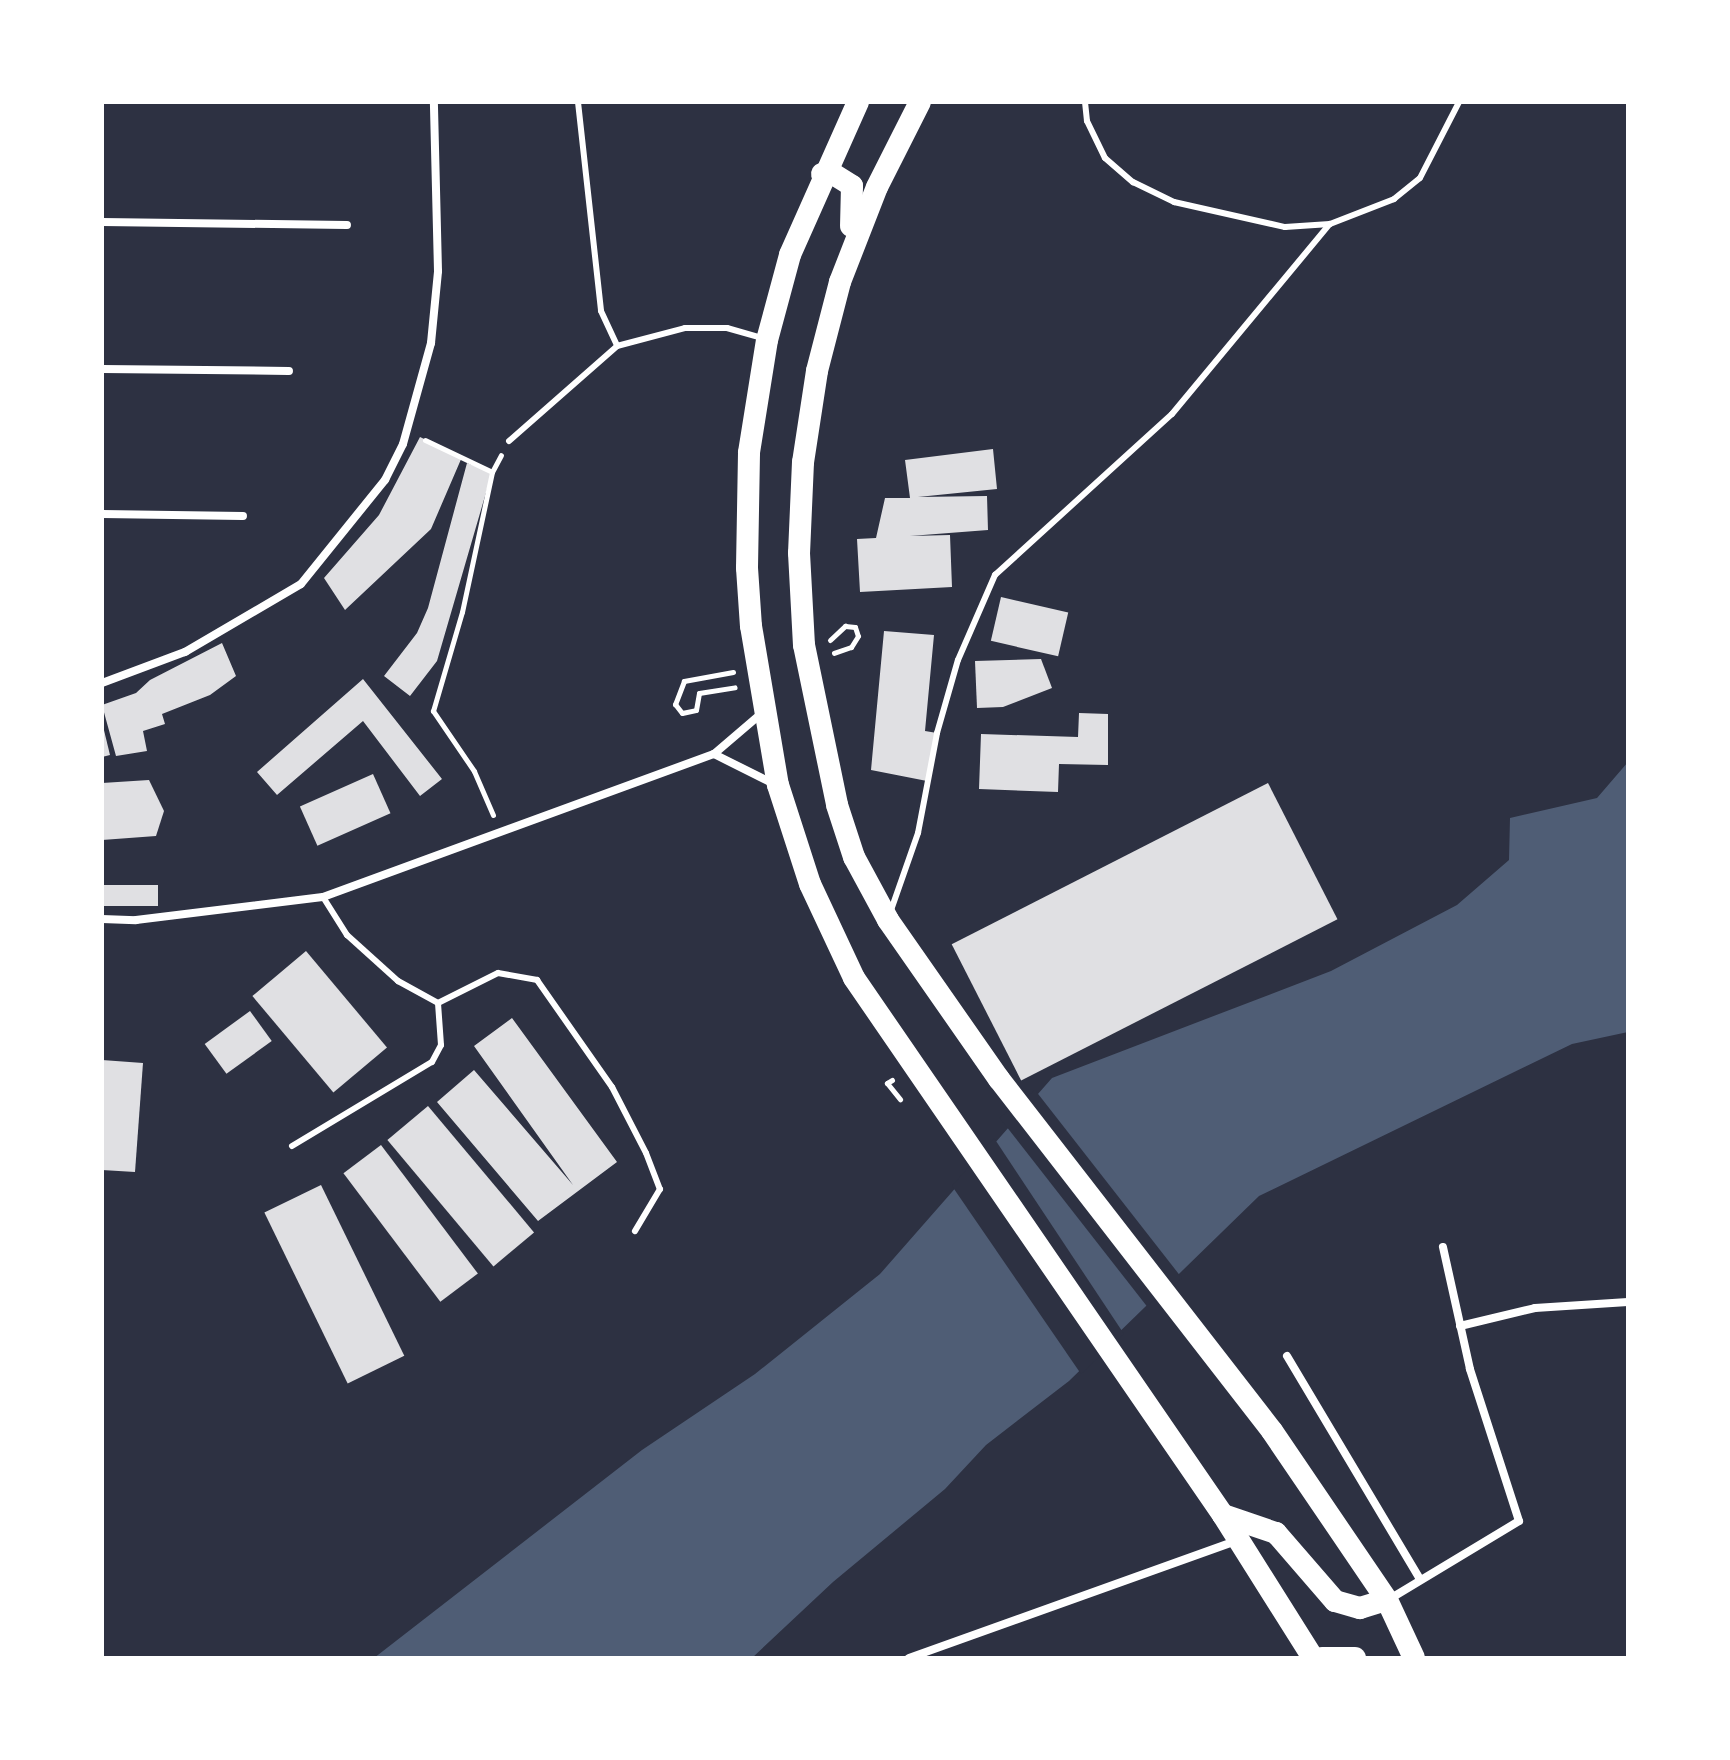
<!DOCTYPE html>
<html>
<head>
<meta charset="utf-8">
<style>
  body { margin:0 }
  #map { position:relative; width:1730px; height:1760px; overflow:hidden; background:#2d3142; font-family:Ubuntu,sans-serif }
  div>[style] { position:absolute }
  .water>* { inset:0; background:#4f5d75 }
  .pier>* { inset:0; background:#2d3142; transform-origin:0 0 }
  .building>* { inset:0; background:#e0e0e3; transform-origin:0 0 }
  .path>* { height:5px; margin:-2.5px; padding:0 2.5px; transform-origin:2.5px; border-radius:2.5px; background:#fff }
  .service>* { height:6px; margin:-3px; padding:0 3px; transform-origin:3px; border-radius:3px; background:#fff }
  .minor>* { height:8px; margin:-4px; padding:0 4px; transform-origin:4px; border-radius:4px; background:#fff }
  .trunk>* { height:22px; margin:-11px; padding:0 11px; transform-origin:11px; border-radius:11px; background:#fff }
  span { translate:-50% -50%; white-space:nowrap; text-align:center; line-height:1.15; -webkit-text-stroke:6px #fff; paint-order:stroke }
  .frame { position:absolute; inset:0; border:104px solid #fff; pointer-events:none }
</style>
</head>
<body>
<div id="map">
  <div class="water">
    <div style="clip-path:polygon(1628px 762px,1628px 1032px,1572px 1044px,1259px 1196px,1069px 1381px,986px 1445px,945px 1489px,833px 1582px,752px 1658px,374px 1658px,642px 1450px,755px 1374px,880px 1274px,1052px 1078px,1331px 971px,1457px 905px,1509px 860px,1510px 818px,1597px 798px)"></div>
  </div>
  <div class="pier">
    <div style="left:1035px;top:1090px;width:239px;height:45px;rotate:52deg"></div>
    <div style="clip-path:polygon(994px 1138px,1124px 1334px,1081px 1374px,952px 1186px)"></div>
  </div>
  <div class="building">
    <div style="clip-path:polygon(420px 437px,462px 457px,431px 529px,345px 610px,324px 578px,379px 515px)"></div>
    <div style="clip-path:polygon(993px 449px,997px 489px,918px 497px,987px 496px,988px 530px,910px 536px,950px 535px,952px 587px,860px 592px,857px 539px,876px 538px,885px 498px,910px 498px,905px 460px)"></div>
    <div style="clip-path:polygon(467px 463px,492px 472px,437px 661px,410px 696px,384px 676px,417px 633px,428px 608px)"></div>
    <div style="left:1001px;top:597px;width:69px;height:45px;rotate:13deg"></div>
    <div style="clip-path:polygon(884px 631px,934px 635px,925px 731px,937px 733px,927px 781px,871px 770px)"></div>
    <div style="clip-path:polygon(222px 643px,236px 676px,210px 695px,162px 714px,165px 724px,143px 731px,147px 751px,116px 756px,102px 705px,136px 693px,150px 680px)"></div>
    <div style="clip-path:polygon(1041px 659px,1052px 688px,1003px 707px,977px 708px,975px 661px)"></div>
    <div style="clip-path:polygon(363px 679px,442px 779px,420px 796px,363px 721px,277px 795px,257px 772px)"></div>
    <div style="clip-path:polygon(1079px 713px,1108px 714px,1108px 765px,1059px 764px,1058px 792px,979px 789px,981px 734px,1078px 737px)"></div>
    <div style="clip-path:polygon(102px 722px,110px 755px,102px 757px)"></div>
    <div style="left:373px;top:774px;width:43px;height:80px;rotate:66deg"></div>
    <div style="clip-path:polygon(149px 780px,164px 811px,156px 836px,102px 840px,102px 783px)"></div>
    <div style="left:1268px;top:783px;width:153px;height:355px;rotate:63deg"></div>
    <div style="left:158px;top:885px;width:21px;height:56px;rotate:90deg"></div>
    <div style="left:306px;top:951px;width:126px;height:70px;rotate:50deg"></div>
    <div style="left:250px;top:1011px;width:37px;height:56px;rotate:54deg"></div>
    <div style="clip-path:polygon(512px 1018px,617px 1162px,538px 1221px,437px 1102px,474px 1070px,573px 1185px,474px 1046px)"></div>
    <div style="clip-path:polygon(102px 1060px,143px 1063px,135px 1172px,102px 1170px)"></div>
    <div style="left:428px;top:1106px;width:165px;height:53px;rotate:50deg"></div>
    <div style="left:381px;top:1145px;width:161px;height:47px;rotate:53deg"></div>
    <div style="left:321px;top:1185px;width:190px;height:63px;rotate:64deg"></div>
  </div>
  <div class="path">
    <div style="left:425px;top:440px;width:74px;rotate:25.5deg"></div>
    <div style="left:830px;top:640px;width:21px;rotate:-43deg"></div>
    <div style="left:845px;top:626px;width:10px;rotate:6deg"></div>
    <div style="left:855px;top:627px;width:9px;rotate:72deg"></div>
    <div style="left:858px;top:636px;width:13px;rotate:122deg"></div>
    <div style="left:851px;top:647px;width:18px;rotate:161deg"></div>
    <div style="left:733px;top:672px;width:50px;rotate:169.6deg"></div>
    <div style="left:684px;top:681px;width:25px;rotate:111deg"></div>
    <div style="left:675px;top:704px;width:11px;rotate:52deg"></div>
    <div style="left:682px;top:713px;width:14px;rotate:-12deg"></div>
    <div style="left:696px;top:710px;width:17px;rotate:-80deg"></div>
    <div style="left:699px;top:693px;width:36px;rotate:-9deg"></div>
    <div style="left:493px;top:815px;width:48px;rotate:-113.4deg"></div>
    <div style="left:474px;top:771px;width:73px;rotate:-124.3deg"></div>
    <div style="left:433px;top:711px;width:103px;rotate:-73.7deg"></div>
    <div style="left:462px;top:612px;width:143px;rotate:-77.9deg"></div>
    <div style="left:492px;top:472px;width:19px;rotate:-62deg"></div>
    <div style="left:892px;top:1080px;width:6px;rotate:149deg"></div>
    <div style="left:887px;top:1083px;width:21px;rotate:51deg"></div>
  </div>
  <div class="service">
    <div style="left:578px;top:102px;width:210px;rotate:83.7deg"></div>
    <div style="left:601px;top:311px;width:38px;rotate:65deg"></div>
    <div style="left:1085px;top:102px;width:19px;rotate:84deg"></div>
    <div style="left:1087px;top:121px;width:41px;rotate:64.1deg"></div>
    <div style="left:1105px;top:158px;width:37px;rotate:41deg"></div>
    <div style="left:1133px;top:182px;width:46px;rotate:26deg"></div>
    <div style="left:1174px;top:202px;width:114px;rotate:12.7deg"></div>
    <div style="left:1285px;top:227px;width:45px;rotate:-3.8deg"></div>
    <div style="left:1330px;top:224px;width:69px;rotate:-21.3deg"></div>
    <div style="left:1394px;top:199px;width:33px;rotate:-39deg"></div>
    <div style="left:1420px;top:178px;width:85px;rotate:-62.8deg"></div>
    <div style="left:509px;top:441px;width:144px;rotate:-41.3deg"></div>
    <div style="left:617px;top:346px;width:70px;rotate:-14.8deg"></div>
    <div style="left:685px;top:328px;width:42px"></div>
    <div style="left:727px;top:328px;width:36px;rotate:16deg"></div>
    <div style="left:323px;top:897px;width:45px;rotate:57.7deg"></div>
    <div style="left:347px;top:935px;width:69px;rotate:42deg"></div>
    <div style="left:398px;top:981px;width:46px;rotate:28.8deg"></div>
    <div style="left:438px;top:1003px;width:67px;rotate:-26.6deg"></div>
    <div style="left:498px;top:973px;width:40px;rotate:10deg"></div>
    <div style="left:537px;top:980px;width:131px;rotate:55deg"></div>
    <div style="left:612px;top:1087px;width:74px;rotate:62.7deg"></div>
    <div style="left:646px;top:1153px;width:39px;rotate:69deg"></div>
    <div style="left:660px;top:1189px;width:49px;rotate:120.8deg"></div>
    <div style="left:890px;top:913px;width:85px;rotate:-70.7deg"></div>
    <div style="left:918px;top:833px;width:102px;rotate:-79.2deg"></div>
    <div style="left:937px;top:733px;width:76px;rotate:-74deg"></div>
    <div style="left:958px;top:660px;width:93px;rotate:-66.5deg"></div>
    <div style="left:995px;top:575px;width:239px;rotate:-42.3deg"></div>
    <div style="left:1172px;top:414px;width:247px;rotate:-50.3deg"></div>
    <div style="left:292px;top:1146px;width:163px;rotate:-31deg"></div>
    <div style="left:432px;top:1062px;width:19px;rotate:-62deg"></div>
    <div style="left:441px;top:1045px;width:42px;rotate:-94.1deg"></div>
  </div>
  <div class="minor">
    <div style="left:102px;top:222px;width:245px;rotate:0.7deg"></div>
    <div style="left:102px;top:369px;width:187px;rotate:0.6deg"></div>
    <div style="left:102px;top:514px;width:141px;rotate:0.8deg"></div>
    <div style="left:102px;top:683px;width:89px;rotate:-20.5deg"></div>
    <div style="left:185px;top:652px;width:134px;rotate:-30.4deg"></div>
    <div style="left:301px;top:584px;width:134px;rotate:-51.1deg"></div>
    <div style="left:385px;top:480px;width:40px;rotate:-63.4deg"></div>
    <div style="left:403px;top:444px;width:105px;rotate:-74.5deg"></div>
    <div style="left:431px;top:343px;width:72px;rotate:-84.4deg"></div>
    <div style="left:438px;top:271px;width:169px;rotate:-91.4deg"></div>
    <div style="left:714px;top:754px;width:67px;rotate:26.6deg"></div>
    <div style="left:102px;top:919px;width:34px;rotate:2deg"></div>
    <div style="left:136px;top:920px;width:188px;rotate:-7deg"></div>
    <div style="left:323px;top:897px;width:416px;rotate:-20.1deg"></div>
    <div style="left:714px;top:754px;width:65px;rotate:-40.6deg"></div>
    <div style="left:1460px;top:1326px;width:77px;rotate:-13.5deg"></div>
    <div style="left:1535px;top:1308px;width:93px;rotate:-3.7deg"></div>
    <div style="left:1287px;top:1356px;width:260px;rotate:59.2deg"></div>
    <div style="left:1388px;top:1600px;width:153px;rotate:-31.1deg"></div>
    <div style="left:1519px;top:1521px;width:160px;rotate:-107.9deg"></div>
    <div style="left:1470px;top:1369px;width:125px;rotate:-102.5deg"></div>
    <div style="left:909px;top:1658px;width:346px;rotate:-19.7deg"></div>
  </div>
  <div class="trunk">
    <div style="left:858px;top:102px;width:167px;rotate:114deg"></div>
    <div style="left:790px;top:255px;width:88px;rotate:105.1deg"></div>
    <div style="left:767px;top:340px;width:114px;rotate:99.1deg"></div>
    <div style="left:749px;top:453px;width:115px;rotate:91deg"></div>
    <div style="left:747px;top:568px;width:58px;rotate:86.1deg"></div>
    <div style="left:751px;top:626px;width:161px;rotate:80.4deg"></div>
    <div style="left:778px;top:785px;width:104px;rotate:72.1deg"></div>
    <div style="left:810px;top:884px;width:104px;rotate:64.9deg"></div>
    <div style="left:854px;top:978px;width:652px;rotate:55.51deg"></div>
    <div style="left:1223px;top:1515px;width:169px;rotate:57.8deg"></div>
    <div style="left:920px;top:102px;width:95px;rotate:116.8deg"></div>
    <div style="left:877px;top:187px;width:102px;rotate:111.3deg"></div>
    <div style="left:840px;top:282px;width:92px;rotate:104.5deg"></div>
    <div style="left:817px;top:371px;width:92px;rotate:98.7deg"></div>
    <div style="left:803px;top:462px;width:91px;rotate:92.5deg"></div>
    <div style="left:799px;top:553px;width:92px;rotate:86.9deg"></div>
    <div style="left:804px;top:645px;width:163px;rotate:78.3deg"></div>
    <div style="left:837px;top:805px;width:55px;rotate:71.9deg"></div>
    <div style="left:854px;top:857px;width:72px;rotate:61.6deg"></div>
    <div style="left:888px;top:920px;width:194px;rotate:55.1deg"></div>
    <div style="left:999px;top:1079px;width:445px;rotate:52.2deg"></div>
    <div style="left:1272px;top:1431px;width:204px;rotate:55.8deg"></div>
    <div style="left:1387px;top:1600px;width:64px;rotate:65deg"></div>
    <div style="left:822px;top:174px;width:8px;rotate:-14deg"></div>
    <div style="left:830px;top:172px;width:26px;rotate:32deg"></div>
    <div style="left:852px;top:186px;width:40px;rotate:91.4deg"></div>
    <div style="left:1223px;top:1515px;width:56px;rotate:18.8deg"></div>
    <div style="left:1276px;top:1533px;width:90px;rotate:49.1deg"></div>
    <div style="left:1335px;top:1601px;width:26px;rotate:16deg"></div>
    <div style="left:1360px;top:1608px;width:28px;rotate:-17deg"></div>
    <div style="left:1322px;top:1658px;width:33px"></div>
  </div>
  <div class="frame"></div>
</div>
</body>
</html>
